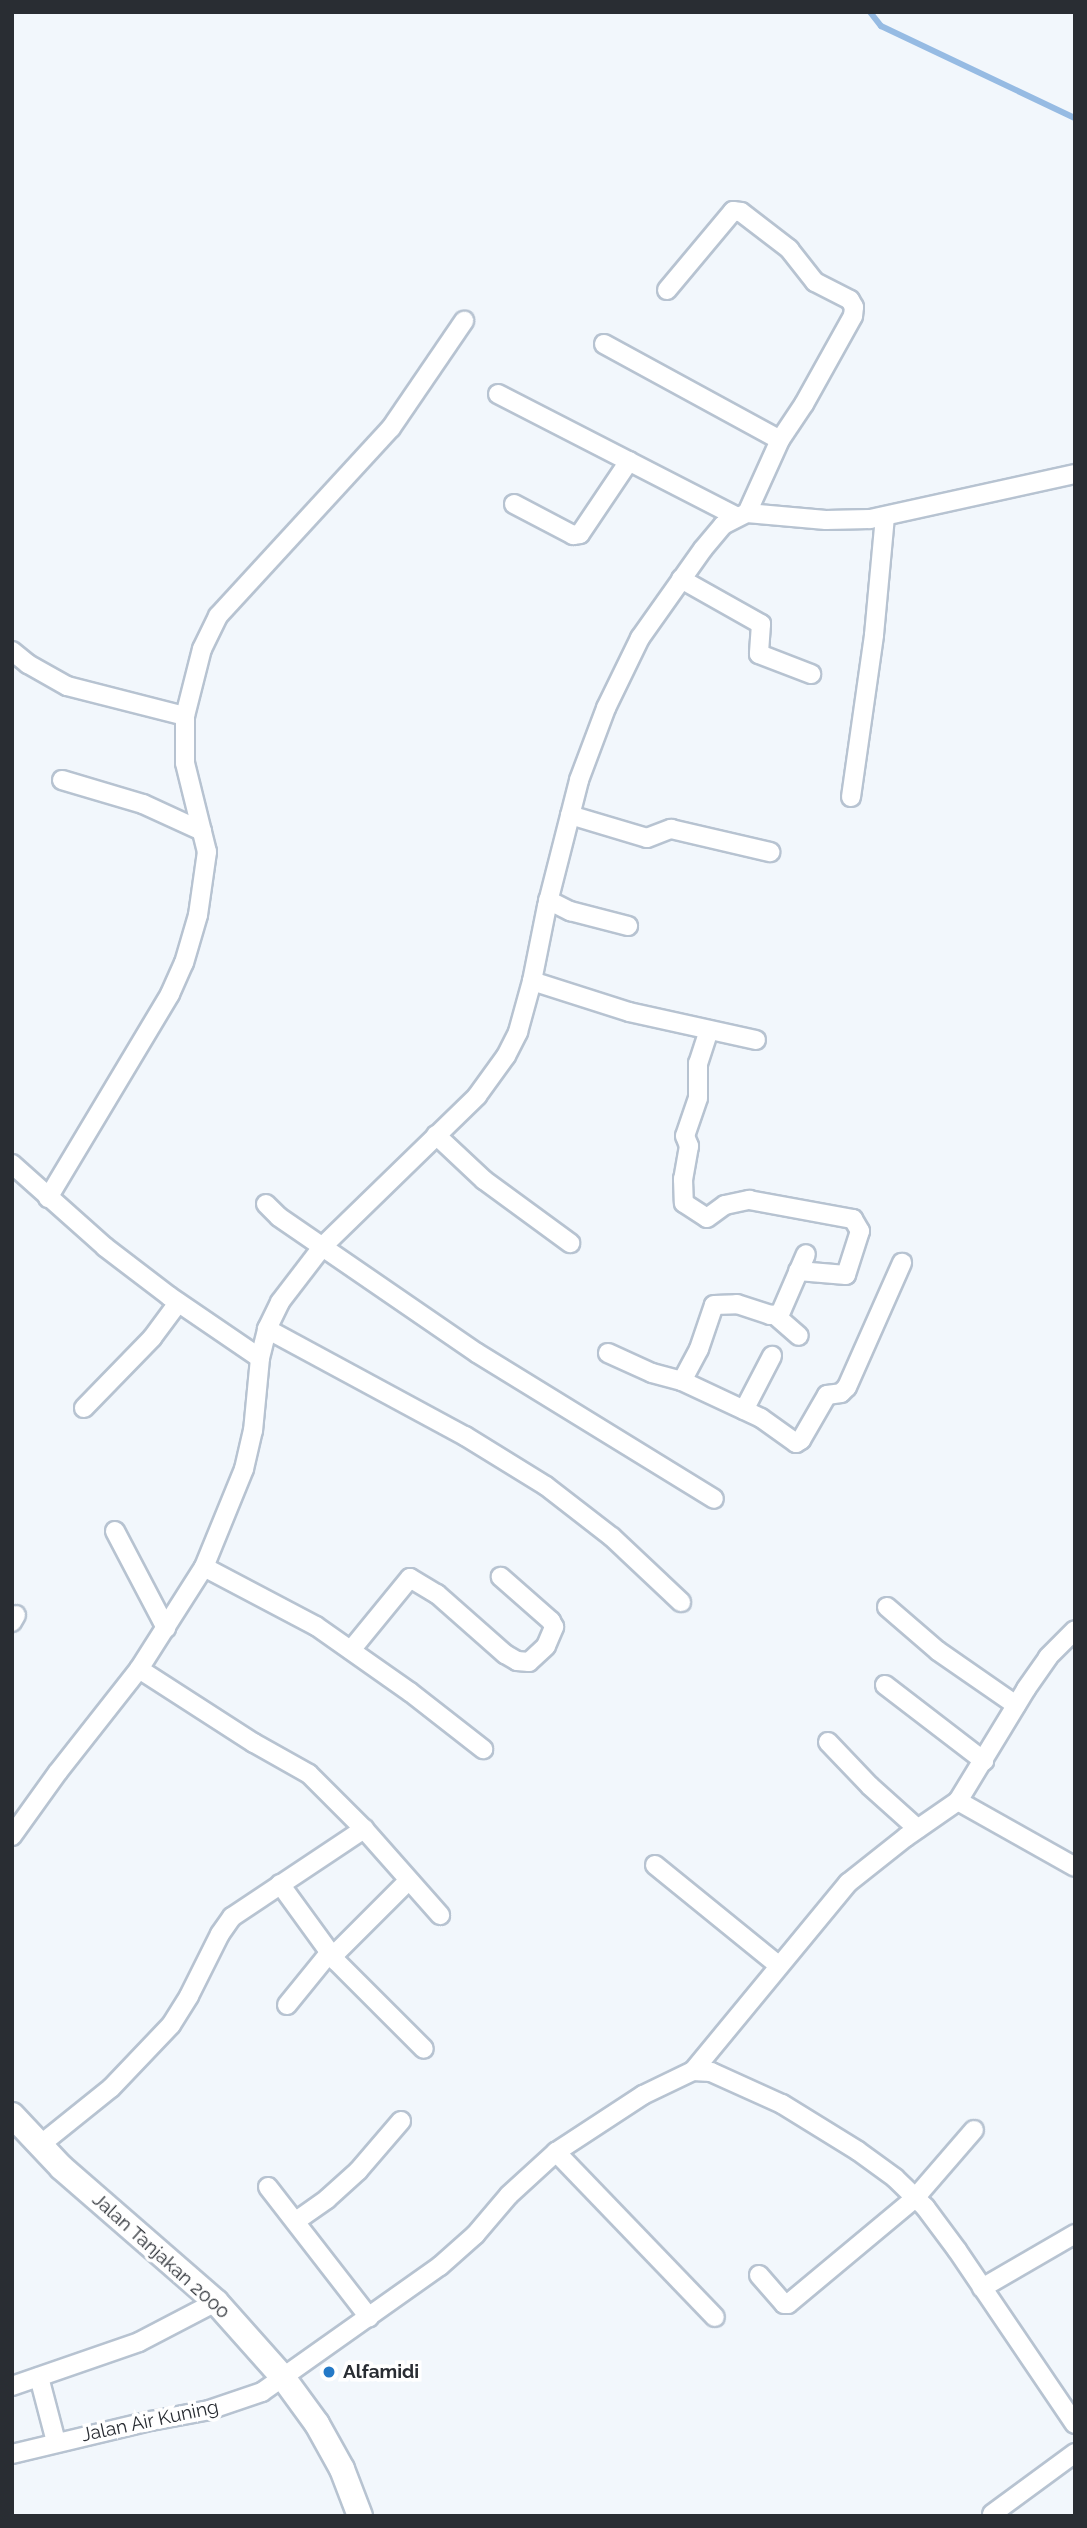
<!DOCTYPE html>
<html>
<head>
<meta charset="utf-8">
<style>
  body { margin:0 }
  #map { position:relative; width:1087px; height:2528px; overflow:hidden; background:#f2f7fc; font-family:Raleway,sans-serif }
  div>[style] { position:absolute }
  .stream>* { height:6px; margin:-3px; padding:0 3px; transform-origin:3px; border-radius:3px; background:#96bbe3 }
  .roads { filter:drop-shadow(2px 0 #b7c3d1) drop-shadow(-2px 0 #b7c3d1) drop-shadow(0 2px #b7c3d1) drop-shadow(0 -2px #b7c3d1) }
  .street>* { height:18px; margin:-9px; padding:0 9px; transform-origin:9px; border-radius:9px; background:#fff }
  .secondary>* { height:24px; margin:-12px; padding:0 12px; transform-origin:12px; border-radius:12px; background:#fff }
  .dots>* { width:19px; height:19px; translate:-50% -50%; box-sizing:border-box; border:4px solid #fff; border-radius:50% }
  span { translate:-50% -50%; white-space:nowrap; text-align:center; line-height:1.15; -webkit-text-stroke:7px #fff; paint-order:stroke }
  .street-label { font-size:19px; color:#292d33 }
  .poi-label { font-size:19px; color:#292d33; font-weight:700 }
  .left { translate:0 -50%; text-align:left }
  .frame { position:absolute; inset:0; border:14px solid #292d33; pointer-events:none }
</style>
</head>
<body>
<div id="map">
  <div class="stream">
    <div style="left:870px;top:12px;width:18px;rotate:52deg"></div>
    <div style="left:881px;top:26px;width:215px;rotate:25.4deg"></div>
  </div>
  <div class="roads">
    <div class="street">
      <div style="left:667px;top:290px;width:103px;rotate:-50.1deg"></div>
      <div style="left:733px;top:211px;width:8px;rotate:7deg"></div>
      <div style="left:741px;top:212px;width:61px;rotate:37.6deg"></div>
      <div style="left:789px;top:249px;width:42px;rotate:51.8deg"></div>
      <div style="left:815px;top:282px;width:39px;rotate:27deg"></div>
      <div style="left:850px;top:300px;width:8px;rotate:60deg"></div>
      <div style="left:854px;top:307px;width:9px;rotate:96deg"></div>
      <div style="left:853px;top:316px;width:101px;rotate:119.1deg"></div>
      <div style="left:804px;top:404px;width:43px;rotate:123.7deg"></div>
      <div style="left:780px;top:440px;width:80px;rotate:114.3deg"></div>
      <div style="left:604px;top:344px;width:200px;rotate:28.6deg"></div>
      <div style="left:498px;top:394px;width:267px;rotate:27.2deg"></div>
      <div style="left:514px;top:504px;width:67px;rotate:27.7deg"></div>
      <div style="left:573px;top:535px;width:7px;rotate:-8deg"></div>
      <div style="left:580px;top:534px;width:88px;rotate:-56.1deg"></div>
      <div style="left:681px;top:579px;width:92px;rotate:29.4deg"></div>
      <div style="left:761px;top:624px;width:30px;rotate:94deg"></div>
      <div style="left:759px;top:654px;width:56px;rotate:21deg"></div>
      <div style="left:12px;top:651px;width:21px;rotate:39deg"></div>
      <div style="left:28px;top:664px;width:45px;rotate:29.4deg"></div>
      <div style="left:67px;top:686px;width:122px;rotate:14.3deg"></div>
      <div style="left:62px;top:780px;width:84px;rotate:16.5deg"></div>
      <div style="left:143px;top:804px;width:65px;rotate:24.6deg"></div>
      <div style="left:851px;top:797px;width:164px;rotate:-81.9deg"></div>
      <div style="left:874px;top:635px;width:119px;rotate:-84.7deg"></div>
      <div style="left:570px;top:815px;width:80px;rotate:16.6deg"></div>
      <div style="left:647px;top:838px;width:26px;rotate:-21deg"></div>
      <div style="left:671px;top:829px;width:102px;rotate:13.1deg"></div>
      <div style="left:548px;top:900px;width:25px;rotate:27deg"></div>
      <div style="left:570px;top:911px;width:60px;rotate:14.5deg"></div>
      <div style="left:532px;top:981px;width:102px;rotate:17.7deg"></div>
      <div style="left:629px;top:1012px;width:130px;rotate:12.4deg"></div>
      <div style="left:709px;top:1030px;width:35px;rotate:108deg"></div>
      <div style="left:698px;top:1063px;width:35px;rotate:90deg"></div>
      <div style="left:698px;top:1098px;width:40px;rotate:108.9deg"></div>
      <div style="left:685px;top:1136px;width:11px;rotate:68deg"></div>
      <div style="left:689px;top:1146px;width:34px;rotate:100deg"></div>
      <div style="left:683px;top:1179px;width:24px;rotate:88deg"></div>
      <div style="left:684px;top:1203px;width:27px;rotate:33deg"></div>
      <div style="left:707px;top:1218px;width:22px;rotate:-36deg"></div>
      <div style="left:725px;top:1205px;width:25px;rotate:-12deg"></div>
      <div style="left:749px;top:1200px;width:106px;rotate:10.4deg"></div>
      <div style="left:853px;top:1219px;width:14px;rotate:60deg"></div>
      <div style="left:860px;top:1231px;width:46px;rotate:107.7deg"></div>
      <div style="left:846px;top:1275px;width:48px;rotate:-175.2deg"></div>
      <div style="left:436px;top:1135px;width:66px;rotate:43.2deg"></div>
      <div style="left:484px;top:1180px;width:107px;rotate:36.2deg"></div>
      <div style="left:12px;top:1164px;width:125px;rotate:41.7deg"></div>
      <div style="left:105px;top:1247px;width:81px;rotate:37.4deg"></div>
      <div style="left:169px;top:1296px;width:110px;rotate:34.3deg"></div>
      <div style="left:48px;top:1198px;width:238px;rotate:-59.1deg"></div>
      <div style="left:170px;top:994px;width:34px;rotate:-66deg"></div>
      <div style="left:184px;top:963px;width:50px;rotate:-73.7deg"></div>
      <div style="left:198px;top:915px;width:64px;rotate:-81.9deg"></div>
      <div style="left:207px;top:852px;width:92px;rotate:-103.9deg"></div>
      <div style="left:185px;top:763px;width:47px;rotate:-90deg"></div>
      <div style="left:185px;top:716px;width:69px;rotate:-75.8deg"></div>
      <div style="left:202px;top:649px;width:37px;rotate:-64deg"></div>
      <div style="left:218px;top:616px;width:255px;rotate:-47.4deg"></div>
      <div style="left:391px;top:428px;width:130px;rotate:-55.7deg"></div>
      <div style="left:266px;top:1204px;width:18px;rotate:45deg"></div>
      <div style="left:279px;top:1217px;width:240px;rotate:34.5deg"></div>
      <div style="left:477px;top:1353px;width:278px;rotate:31.6deg"></div>
      <div style="left:776px;top:1316px;width:30px;rotate:41deg"></div>
      <div style="left:267px;top:1329px;width:225px;rotate:28.4deg"></div>
      <div style="left:465px;top:1436px;width:95px;rotate:31.7deg"></div>
      <div style="left:546px;top:1486px;width:83px;rotate:37.7deg"></div>
      <div style="left:612px;top:1537px;width:95px;rotate:43.3deg"></div>
      <div style="left:608px;top:1353px;width:48px;rotate:24.4deg"></div>
      <div style="left:652px;top:1373px;width:31px;rotate:15deg"></div>
      <div style="left:682px;top:1381px;width:36px;rotate:-62deg"></div>
      <div style="left:699px;top:1349px;width:46px;rotate:-71.2deg"></div>
      <div style="left:714px;top:1305px;width:23px;rotate:-2deg"></div>
      <div style="left:737px;top:1304px;width:35px;rotate:18deg"></div>
      <div style="left:770px;top:1315px;width:10px;rotate:-6deg"></div>
      <div style="left:780px;top:1314px;width:65px;rotate:-66.6deg"></div>
      <div style="left:682px;top:1381px;width:87px;rotate:25.1deg"></div>
      <div style="left:761px;top:1418px;width:43px;rotate:35.5deg"></div>
      <div style="left:796px;top:1443px;width:6px;rotate:-31deg"></div>
      <div style="left:801px;top:1440px;width:52px;rotate:-60deg"></div>
      <div style="left:827px;top:1395px;width:14px;rotate:-8deg"></div>
      <div style="left:841px;top:1393px;width:8px;rotate:-45deg"></div>
      <div style="left:847px;top:1387px;width:136px;rotate:-66.1deg"></div>
      <div style="left:84px;top:1408px;width:98px;rotate:-45.8deg"></div>
      <div style="left:152px;top:1338px;width:44px;rotate:-53.4deg"></div>
      <div style="left:744px;top:1410px;width:61px;rotate:-62.6deg"></div>
      <div style="left:115px;top:1531px;width:110px;rotate:62.3deg"></div>
      <div style="left:204px;top:1567px;width:127px;rotate:27.8deg"></div>
      <div style="left:316px;top:1626px;width:115px;rotate:35.1deg"></div>
      <div style="left:410px;top:1692px;width:93px;rotate:38deg"></div>
      <div style="left:887px;top:1607px;width:67px;rotate:40.8deg"></div>
      <div style="left:938px;top:1651px;width:95px;rotate:34.7deg"></div>
      <div style="left:12px;top:1622px;width:8px;rotate:-60deg"></div>
      <div style="left:351px;top:1650px;width:93px;rotate:-50.7deg"></div>
      <div style="left:410px;top:1578px;width:31px;rotate:31deg"></div>
      <div style="left:437px;top:1594px;width:91px;rotate:41.4deg"></div>
      <div style="left:505px;top:1654px;width:14px;rotate:30deg"></div>
      <div style="left:517px;top:1661px;width:12px;rotate:5deg"></div>
      <div style="left:529px;top:1662px;width:23px;rotate:-43deg"></div>
      <div style="left:546px;top:1646px;width:21px;rotate:-67deg"></div>
      <div style="left:554px;top:1627px;width:7px;rotate:-117deg"></div>
      <div style="left:551px;top:1621px;width:67px;rotate:-138.7deg"></div>
      <div style="left:139px;top:1669px;width:137px;rotate:32.8deg"></div>
      <div style="left:254px;top:1743px;width:63px;rotate:29.4deg"></div>
      <div style="left:309px;top:1774px;width:78px;rotate:45deg"></div>
      <div style="left:364px;top:1829px;width:115px;rotate:48.5deg"></div>
      <div style="left:885px;top:1685px;width:125px;rotate:37.5deg"></div>
      <div style="left:828px;top:1742px;width:61px;rotate:46.3deg"></div>
      <div style="left:870px;top:1786px;width:64px;rotate:41.9deg"></div>
      <div style="left:958px;top:1801px;width:134px;rotate:29.4deg"></div>
      <div style="left:12px;top:1836px;width:79px;rotate:-54.3deg"></div>
      <div style="left:58px;top:1772px;width:131px;rotate:-51.8deg"></div>
      <div style="left:139px;top:1669px;width:121px;rotate:-57.5deg"></div>
      <div style="left:204px;top:1567px;width:106px;rotate:-67.8deg"></div>
      <div style="left:244px;top:1469px;width:39px;rotate:-77deg"></div>
      <div style="left:253px;top:1431px;width:73px;rotate:-84.5deg"></div>
      <div style="left:260px;top:1358px;width:30px;rotate:-76deg"></div>
      <div style="left:267px;top:1329px;width:30px;rotate:-64deg"></div>
      <div style="left:280px;top:1302px;width:71px;rotate:-52.5deg"></div>
      <div style="left:323px;top:1246px;width:215px;rotate:-44.2deg"></div>
      <div style="left:477px;top:1096px;width:49px;rotate:-54.1deg"></div>
      <div style="left:506px;top:1056px;width:27px;rotate:-63deg"></div>
      <div style="left:518px;top:1032px;width:53px;rotate:-74.6deg"></div>
      <div style="left:532px;top:981px;width:76px;rotate:-78.7deg"></div>
      <div style="left:547px;top:906px;width:130px;rotate:-75.7deg"></div>
      <div style="left:579px;top:780px;width:77px;rotate:-69.4deg"></div>
      <div style="left:606px;top:708px;width:78px;rotate:-64.1deg"></div>
      <div style="left:640px;top:638px;width:109px;rotate:-54.7deg"></div>
      <div style="left:703px;top:549px;width:31px;rotate:-50deg"></div>
      <div style="left:723px;top:525px;width:27px;rotate:-27deg"></div>
      <div style="left:747px;top:513px;width:79px;rotate:5.1deg"></div>
      <div style="left:826px;top:520px;width:44px;rotate:-1.3deg"></div>
      <div style="left:870px;top:519px;width:210px;rotate:-12.4deg"></div>
      <div style="left:655px;top:1865px;width:159px;rotate:39.1deg"></div>
      <div style="left:280px;top:1884px;width:95px;rotate:54deg"></div>
      <div style="left:336px;top:1961px;width:124px;rotate:45deg"></div>
      <div style="left:333px;top:1956px;width:107px;rotate:-45deg"></div>
      <div style="left:287px;top:2005px;width:68px;rotate:-50.9deg"></div>
      <div style="left:693px;top:2071px;width:244px;rotate:-50.5deg"></div>
      <div style="left:848px;top:1883px;width:74px;rotate:-38.4deg"></div>
      <div style="left:906px;top:1837px;width:63px;rotate:-34.7deg"></div>
      <div style="left:958px;top:1801px;width:131px;rotate:-58.7deg"></div>
      <div style="left:1026px;top:1689px;width:39px;rotate:-55deg"></div>
      <div style="left:1048px;top:1657px;width:38px;rotate:-45deg"></div>
      <div style="left:40px;top:2145px;width:91px;rotate:-38.8deg"></div>
      <div style="left:111px;top:2088px;width:87px;rotate:-46.4deg"></div>
      <div style="left:171px;top:2025px;width:34px;rotate:-58deg"></div>
      <div style="left:189px;top:1996px;width:69px;rotate:-63.4deg"></div>
      <div style="left:220px;top:1934px;width:21px;rotate:-55deg"></div>
      <div style="left:232px;top:1917px;width:159px;rotate:-33.7deg"></div>
      <div style="left:556px;top:2152px;width:229px;rotate:46.1deg"></div>
      <div style="left:268px;top:2187px;width:165px;rotate:52.2deg"></div>
      <div style="left:296px;top:2221px;width:38px;rotate:-35deg"></div>
      <div style="left:327px;top:2199px;width:42px;rotate:-42.1deg"></div>
      <div style="left:358px;top:2171px;width:66px;rotate:-49.3deg"></div>
      <div style="left:759px;top:2275px;width:38px;rotate:49deg"></div>
      <div style="left:784px;top:2304px;width:4px"></div>
      <div style="left:788px;top:2304px;width:165px;rotate:-39.8deg"></div>
      <div style="left:915px;top:2198px;width:90px;rotate:-49.1deg"></div>
      <div style="left:982px;top:2288px;width:108px;rotate:-30.1deg"></div>
      <div style="left:39px;top:2377px;width:67px;rotate:75.3deg"></div>
      <div style="left:12px;top:2386px;width:134px;rotate:-19.1deg"></div>
      <div style="left:139px;top:2342px;width:87px;rotate:-27.5deg"></div>
      <div style="left:12px;top:2454px;width:143px;rotate:-13.4deg"></div>
      <div style="left:151px;top:2421px;width:59px;rotate:-10.7deg"></div>
      <div style="left:209px;top:2410px;width:56px;rotate:-18.8deg"></div>
      <div style="left:262px;top:2392px;width:218px;rotate:-35.3deg"></div>
      <div style="left:440px;top:2266px;width:47px;rotate:-41.5deg"></div>
      <div style="left:475px;top:2235px;width:52px;rotate:-49.6deg"></div>
      <div style="left:509px;top:2195px;width:64px;rotate:-42.5deg"></div>
      <div style="left:556px;top:2152px;width:104px;rotate:-33.2deg"></div>
      <div style="left:643px;top:2095px;width:55px;rotate:-25.6deg"></div>
      <div style="left:693px;top:2071px;width:18px;rotate:3deg"></div>
      <div style="left:711px;top:2072px;width:78px;rotate:24.3deg"></div>
      <div style="left:782px;top:2104px;width:89px;rotate:31.7deg"></div>
      <div style="left:858px;top:2151px;width:46px;rotate:36.1deg"></div>
      <div style="left:895px;top:2178px;width:42px;rotate:44deg"></div>
      <div style="left:925px;top:2207px;width:54px;rotate:53.3deg"></div>
      <div style="left:957px;top:2250px;width:210px;rotate:55.9deg"></div>
      <div style="left:992px;top:2514px;width:103px;rotate:-36.3deg"></div>
    </div>
    <div class="secondary">
      <div style="left:12px;top:2115px;width:73px;rotate:46.7deg"></div>
      <div style="left:62px;top:2168px;width:204px;rotate:41deg"></div>
      <div style="left:216px;top:2302px;width:99px;rotate:48.3deg"></div>
      <div style="left:282px;top:2376px;width:59px;rotate:53.9deg"></div>
      <div style="left:317px;top:2424px;width:51px;rotate:60.9deg"></div>
      <div style="left:342px;top:2469px;width:50px;rotate:69deg"></div>
    </div>
  </div>
  <div class="dots">
    <div style="left:329px;top:2372px;background:#2479c7"></div>
  </div>
  <div class="street-label">
    <span style="left:161px;top:2256px;rotate:42deg">Jalan Tanjakan 2000</span>
    <span style="left:150px;top:2421px;rotate:-12deg">Jalan Air Kuning</span>
  </div>
  <div class="poi-label">
    <span class="left" style="left:343px;top:2372px">Alfamidi</span>
  </div>
  <div class="frame"></div>
</div>
</body>
</html>
